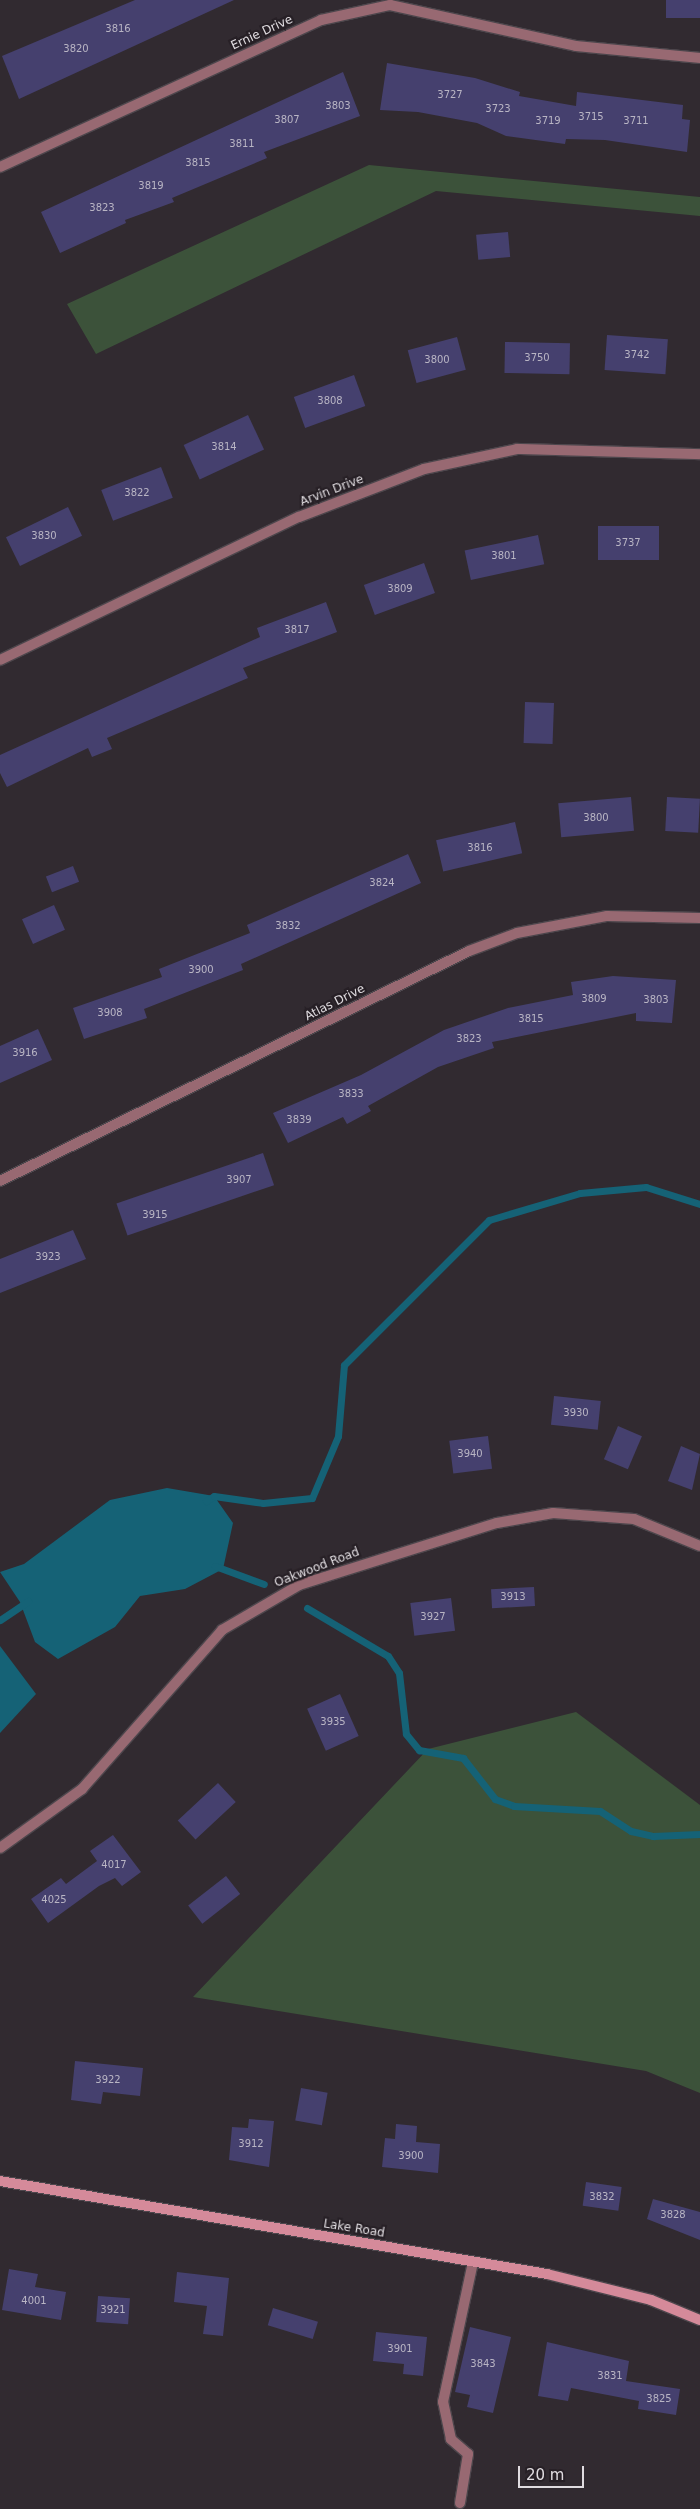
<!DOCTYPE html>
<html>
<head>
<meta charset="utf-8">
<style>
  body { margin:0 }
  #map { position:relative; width:700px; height:2509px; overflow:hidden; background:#312a30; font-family:"DejaVu Sans",sans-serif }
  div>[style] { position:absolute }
  .green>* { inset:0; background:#3c523a }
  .water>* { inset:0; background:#156276 }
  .stream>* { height:7px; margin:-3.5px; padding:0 3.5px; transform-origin:3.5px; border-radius:3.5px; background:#156276 }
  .building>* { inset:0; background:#45406e; transform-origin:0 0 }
  .roads { filter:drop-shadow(1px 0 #4d464c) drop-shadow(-1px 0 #4d464c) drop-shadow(0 1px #4d464c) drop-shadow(0 -1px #4d464c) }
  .lane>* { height:10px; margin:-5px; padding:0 5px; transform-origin:5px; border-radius:5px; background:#986972 }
  .street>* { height:10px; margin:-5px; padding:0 5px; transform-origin:5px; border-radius:5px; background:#986972 }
  .secondary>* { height:10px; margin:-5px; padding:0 5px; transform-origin:5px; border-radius:5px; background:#d58a9a }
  span { translate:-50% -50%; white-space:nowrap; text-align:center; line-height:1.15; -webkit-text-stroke:4.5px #272026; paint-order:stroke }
  .number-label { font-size:10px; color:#b9b5c4 }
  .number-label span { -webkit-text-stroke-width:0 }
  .street-label { font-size:12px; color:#e0dce0 }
  .scale { position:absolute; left:518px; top:2466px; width:66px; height:22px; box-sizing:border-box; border:2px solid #e0dce0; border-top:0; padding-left:6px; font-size:15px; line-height:18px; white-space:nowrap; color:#e0dce0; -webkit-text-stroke:4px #272026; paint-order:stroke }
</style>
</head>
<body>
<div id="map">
  <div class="green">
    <div style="clip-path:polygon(369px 165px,700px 197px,700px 216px,436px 191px,96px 354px,67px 304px)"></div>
    <div style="clip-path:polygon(576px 1712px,700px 1805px,700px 2093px,646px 2071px,193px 1997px,428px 1749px)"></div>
  </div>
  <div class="water">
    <div style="clip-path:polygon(167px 1488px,214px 1496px,233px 1523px,223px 1569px,185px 1589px,140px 1596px,115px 1627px,58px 1659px,35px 1642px,20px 1602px,0 1572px,24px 1564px,110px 1500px)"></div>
    <div style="clip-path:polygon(0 1646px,36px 1694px,0 1733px)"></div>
  </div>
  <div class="stream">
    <div style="left:206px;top:1501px;width:9px;rotate:-32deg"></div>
    <div style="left:214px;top:1496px;width:49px;rotate:8.1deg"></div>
    <div style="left:263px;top:1503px;width:49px;rotate:-5.8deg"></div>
    <div style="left:312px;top:1498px;width:67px;rotate:-67.2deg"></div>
    <div style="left:338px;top:1436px;width:71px;rotate:-85.2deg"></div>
    <div style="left:344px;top:1365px;width:205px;rotate:-45deg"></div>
    <div style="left:489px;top:1220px;width:95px;rotate:-16.5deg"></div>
    <div style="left:580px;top:1193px;width:66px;rotate:-5.2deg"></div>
    <div style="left:646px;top:1187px;width:57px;rotate:17.5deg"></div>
    <div style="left:215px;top:1566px;width:52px;rotate:20.2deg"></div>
    <div style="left:307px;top:1608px;width:94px;rotate:30.7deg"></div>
    <div style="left:388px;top:1656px;width:20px;rotate:57deg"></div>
    <div style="left:399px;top:1673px;width:61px;rotate:83.5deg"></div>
    <div style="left:406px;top:1734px;width:21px;rotate:51deg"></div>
    <div style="left:419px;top:1750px;width:45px;rotate:10.3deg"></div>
    <div style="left:463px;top:1758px;width:52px;rotate:52deg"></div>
    <div style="left:495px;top:1799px;width:20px;rotate:20deg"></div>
    <div style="left:514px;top:1806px;width:86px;rotate:3.3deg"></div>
    <div style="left:600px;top:1811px;width:37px;rotate:33deg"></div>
    <div style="left:631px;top:1831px;width:23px;rotate:13deg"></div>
    <div style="left:653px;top:1836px;width:47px;rotate:-2.4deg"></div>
    <div style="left:0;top:1620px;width:34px;rotate:-34deg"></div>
  </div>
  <div class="building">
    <div style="clip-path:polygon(135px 0,234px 0,19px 99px,2px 56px)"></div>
    <div style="left:666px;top:0;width:34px;height:18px"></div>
    <div style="clip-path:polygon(387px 63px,475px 78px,520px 92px,519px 96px,576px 106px,577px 92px,683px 105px,682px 119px,690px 120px,687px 152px,605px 140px,566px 139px,565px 144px,506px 136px,477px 123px,418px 112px,380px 110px)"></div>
    <div style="clip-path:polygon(343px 72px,360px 116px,264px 152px,267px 158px,172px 198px,174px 202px,125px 220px,126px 223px,60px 253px,41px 212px)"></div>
    <div style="left:508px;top:232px;width:25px;height:32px;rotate:85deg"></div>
    <div style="left:607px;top:335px;width:61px;height:35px;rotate:4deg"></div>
    <div style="left:457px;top:337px;width:34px;height:51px;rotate:75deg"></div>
    <div style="left:505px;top:342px;width:65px;height:31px;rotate:1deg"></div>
    <div style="left:354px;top:375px;width:33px;height:64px;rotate:70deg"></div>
    <div style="left:248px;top:415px;width:38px;height:71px;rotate:65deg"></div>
    <div style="left:161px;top:467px;width:33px;height:64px;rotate:69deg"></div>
    <div style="left:68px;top:507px;width:32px;height:69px;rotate:64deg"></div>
    <div style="left:659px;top:526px;width:34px;height:61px;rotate:90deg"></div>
    <div style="left:538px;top:535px;width:30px;height:75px;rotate:78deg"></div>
    <div style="left:424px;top:563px;width:32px;height:64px;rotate:70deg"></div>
    <div style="clip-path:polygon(326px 602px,337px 632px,243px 668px,248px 678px,107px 738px,112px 749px,92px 757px,88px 748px,7px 787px,0 773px,0 755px,260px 637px,257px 628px)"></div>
    <div style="left:525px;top:702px;width:29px;height:41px;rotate:2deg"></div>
    <div style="left:631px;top:797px;width:34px;height:73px;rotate:85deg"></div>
    <div style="left:667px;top:797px;width:33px;height:34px;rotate:3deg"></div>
    <div style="left:515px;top:822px;width:32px;height:81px;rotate:77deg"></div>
    <div style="clip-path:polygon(408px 854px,421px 883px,241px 964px,243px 970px,144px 1009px,147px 1018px,84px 1039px,73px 1008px,162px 977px,159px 969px,250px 933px,247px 925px)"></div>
    <div style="left:73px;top:866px;width:17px;height:29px;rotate:69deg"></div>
    <div style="left:54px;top:905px;width:27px;height:35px;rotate:66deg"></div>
    <div style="clip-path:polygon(613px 976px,676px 980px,672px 1023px,636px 1021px,636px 1013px,492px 1042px,494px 1048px,438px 1067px,368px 1106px,371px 1111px,347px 1124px,343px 1117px,288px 1143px,273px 1113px,361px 1075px,444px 1030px,508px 1008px,573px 995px,571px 982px)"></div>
    <div style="clip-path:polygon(38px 1029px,52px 1060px,0 1083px,0 1046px)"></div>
    <div style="left:263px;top:1153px;width:34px;height:155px;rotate:71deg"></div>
    <div style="clip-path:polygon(73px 1230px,86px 1259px,0 1293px,0 1259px)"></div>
    <div style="left:554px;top:1396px;width:47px;height:29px;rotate:6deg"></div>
    <div style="left:618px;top:1426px;width:26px;height:36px;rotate:23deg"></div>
    <div style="left:488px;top:1436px;width:33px;height:39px;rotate:83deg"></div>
    <div style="clip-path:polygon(681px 1446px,700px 1454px,692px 1490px,668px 1481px)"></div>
    <div style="left:534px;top:1587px;width:19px;height:43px;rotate:87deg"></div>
    <div style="left:451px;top:1598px;width:33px;height:41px;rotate:83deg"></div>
    <div style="left:340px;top:1694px;width:46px;height:36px;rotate:66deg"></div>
    <div style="left:218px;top:1783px;width:26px;height:55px;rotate:47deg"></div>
    <div style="clip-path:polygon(113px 1835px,141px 1872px,122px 1886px,115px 1878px,99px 1886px,48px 1923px,31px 1899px,61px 1878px,66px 1884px,97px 1861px,90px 1851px)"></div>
    <div style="left:226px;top:1876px;width:23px;height:48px;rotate:52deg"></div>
    <div style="clip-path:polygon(75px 2061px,143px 2068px,140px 2096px,103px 2092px,101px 2104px,71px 2100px)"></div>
    <div style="left:301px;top:2088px;width:27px;height:33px;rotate:10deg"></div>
    <div style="clip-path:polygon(249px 2119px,274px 2121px,269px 2167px,229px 2160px,232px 2127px,248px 2128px)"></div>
    <div style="clip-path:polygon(396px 2124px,417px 2126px,416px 2142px,440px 2144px,438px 2173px,382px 2167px,385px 2138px,395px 2139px)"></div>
    <div style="left:586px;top:2182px;width:36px;height:24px;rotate:8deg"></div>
    <div style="clip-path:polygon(653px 2199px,700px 2212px,700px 2240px,647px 2219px)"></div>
    <div style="clip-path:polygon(9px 2269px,38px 2274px,35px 2287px,66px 2292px,61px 2320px,2px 2310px)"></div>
    <div style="clip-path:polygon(177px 2272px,229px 2278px,223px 2336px,203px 2334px,207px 2306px,174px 2302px)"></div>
    <div style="left:98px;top:2296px;width:32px;height:26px;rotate:4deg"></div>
    <div style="left:273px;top:2308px;width:47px;height:18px;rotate:17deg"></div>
    <div style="clip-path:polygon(470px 2327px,511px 2337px,493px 2413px,467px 2407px,470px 2395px,455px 2392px)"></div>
    <div style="clip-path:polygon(376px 2332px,427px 2337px,423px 2376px,403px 2374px,404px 2364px,373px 2361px)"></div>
    <div style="clip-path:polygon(547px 2342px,629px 2361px,626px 2381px,680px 2389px,676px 2415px,638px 2409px,639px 2401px,571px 2388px,568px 2401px,538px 2396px)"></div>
  </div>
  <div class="roads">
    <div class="lane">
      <div style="left:460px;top:2503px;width:50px;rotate:-80.7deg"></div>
      <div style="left:468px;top:2454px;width:23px;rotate:-139deg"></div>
      <div style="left:451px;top:2439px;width:38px;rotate:-102deg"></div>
      <div style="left:443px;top:2402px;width:143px;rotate:-77.9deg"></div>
    </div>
    <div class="street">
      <div style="left:0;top:167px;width:353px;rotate:-24.6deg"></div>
      <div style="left:321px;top:20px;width:71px;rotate:-12.3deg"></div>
      <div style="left:390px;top:5px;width:190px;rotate:12.4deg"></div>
      <div style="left:576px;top:46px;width:125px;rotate:5.5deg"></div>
      <div style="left:0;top:660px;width:331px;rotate:-25.6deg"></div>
      <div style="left:299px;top:517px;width:134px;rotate:-21deg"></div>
      <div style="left:424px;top:469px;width:95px;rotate:-12.1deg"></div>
      <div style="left:517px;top:449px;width:183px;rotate:1.6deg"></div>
      <div style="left:0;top:1181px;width:522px;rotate:-26.12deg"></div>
      <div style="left:469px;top:951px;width:51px;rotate:-20.6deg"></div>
      <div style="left:517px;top:933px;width:92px;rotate:-10.7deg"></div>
      <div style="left:607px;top:916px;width:93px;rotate:1.2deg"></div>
      <div style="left:0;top:1848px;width:101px;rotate:-35.7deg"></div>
      <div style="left:82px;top:1789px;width:212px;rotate:-48.6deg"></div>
      <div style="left:222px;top:1630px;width:89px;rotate:-30.3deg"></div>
      <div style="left:299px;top:1585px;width:207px;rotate:-17.4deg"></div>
      <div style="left:497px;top:1523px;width:57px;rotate:-10.1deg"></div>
      <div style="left:553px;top:1513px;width:81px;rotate:4.2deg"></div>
      <div style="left:634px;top:1519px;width:71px;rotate:22.2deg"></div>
    </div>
    <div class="secondary">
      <div style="left:0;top:2181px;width:555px;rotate:9.65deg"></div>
      <div style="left:547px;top:2274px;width:107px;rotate:14deg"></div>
      <div style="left:651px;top:2300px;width:53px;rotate:22.2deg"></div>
    </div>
  </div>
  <div class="number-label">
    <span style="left:118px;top:29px">3816</span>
    <span style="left:76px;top:49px">3820</span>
    <span style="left:450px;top:95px">3727</span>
    <span style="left:338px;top:106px">3803</span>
    <span style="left:498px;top:109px">3723</span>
    <span style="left:591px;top:117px">3715</span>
    <span style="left:287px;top:120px">3807</span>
    <span style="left:548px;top:121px">3719</span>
    <span style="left:636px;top:121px">3711</span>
    <span style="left:242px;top:144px">3811</span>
    <span style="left:198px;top:163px">3815</span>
    <span style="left:151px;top:186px">3819</span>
    <span style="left:102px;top:208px">3823</span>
    <span style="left:637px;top:355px">3742</span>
    <span style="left:537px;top:358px">3750</span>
    <span style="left:437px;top:360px">3800</span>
    <span style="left:330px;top:401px">3808</span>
    <span style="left:224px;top:447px">3814</span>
    <span style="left:137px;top:493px">3822</span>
    <span style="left:44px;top:536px">3830</span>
    <span style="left:628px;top:543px">3737</span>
    <span style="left:504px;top:556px">3801</span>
    <span style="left:400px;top:589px">3809</span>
    <span style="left:297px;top:630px">3817</span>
    <span style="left:596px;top:818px">3800</span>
    <span style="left:480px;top:848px">3816</span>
    <span style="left:382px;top:883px">3824</span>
    <span style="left:288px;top:926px">3832</span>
    <span style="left:201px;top:970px">3900</span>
    <span style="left:594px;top:999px">3809</span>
    <span style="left:656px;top:1000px">3803</span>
    <span style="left:110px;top:1013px">3908</span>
    <span style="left:531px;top:1019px">3815</span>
    <span style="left:469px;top:1039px">3823</span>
    <span style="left:25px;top:1053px">3916</span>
    <span style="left:351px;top:1094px">3833</span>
    <span style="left:299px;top:1120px">3839</span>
    <span style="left:239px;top:1180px">3907</span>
    <span style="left:155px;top:1215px">3915</span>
    <span style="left:48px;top:1257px">3923</span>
    <span style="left:576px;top:1413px">3930</span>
    <span style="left:470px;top:1454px">3940</span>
    <span style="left:513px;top:1597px">3913</span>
    <span style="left:433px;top:1617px">3927</span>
    <span style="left:333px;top:1722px">3935</span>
    <span style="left:114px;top:1865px">4017</span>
    <span style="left:54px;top:1900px">4025</span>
    <span style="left:108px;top:2080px">3922</span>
    <span style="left:251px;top:2144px">3912</span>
    <span style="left:411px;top:2156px">3900</span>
    <span style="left:602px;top:2197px">3832</span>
    <span style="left:673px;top:2215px">3828</span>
    <span style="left:34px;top:2301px">4001</span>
    <span style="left:113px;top:2310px">3921</span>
    <span style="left:400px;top:2349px">3901</span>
    <span style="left:483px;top:2364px">3843</span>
    <span style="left:610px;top:2376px">3831</span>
    <span style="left:659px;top:2399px">3825</span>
  </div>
  <div class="street-label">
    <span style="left:262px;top:33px;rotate:-25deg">Ernie Drive</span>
    <span style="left:332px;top:491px;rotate:-21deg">Arvin Drive</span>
    <span style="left:335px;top:1003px;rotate:-27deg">Atlas Drive</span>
    <span style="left:317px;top:1568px;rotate:-21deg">Oakwood Road</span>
    <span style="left:354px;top:2229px;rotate:9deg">Lake Road</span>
  </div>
  <div class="scale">20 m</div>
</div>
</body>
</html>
